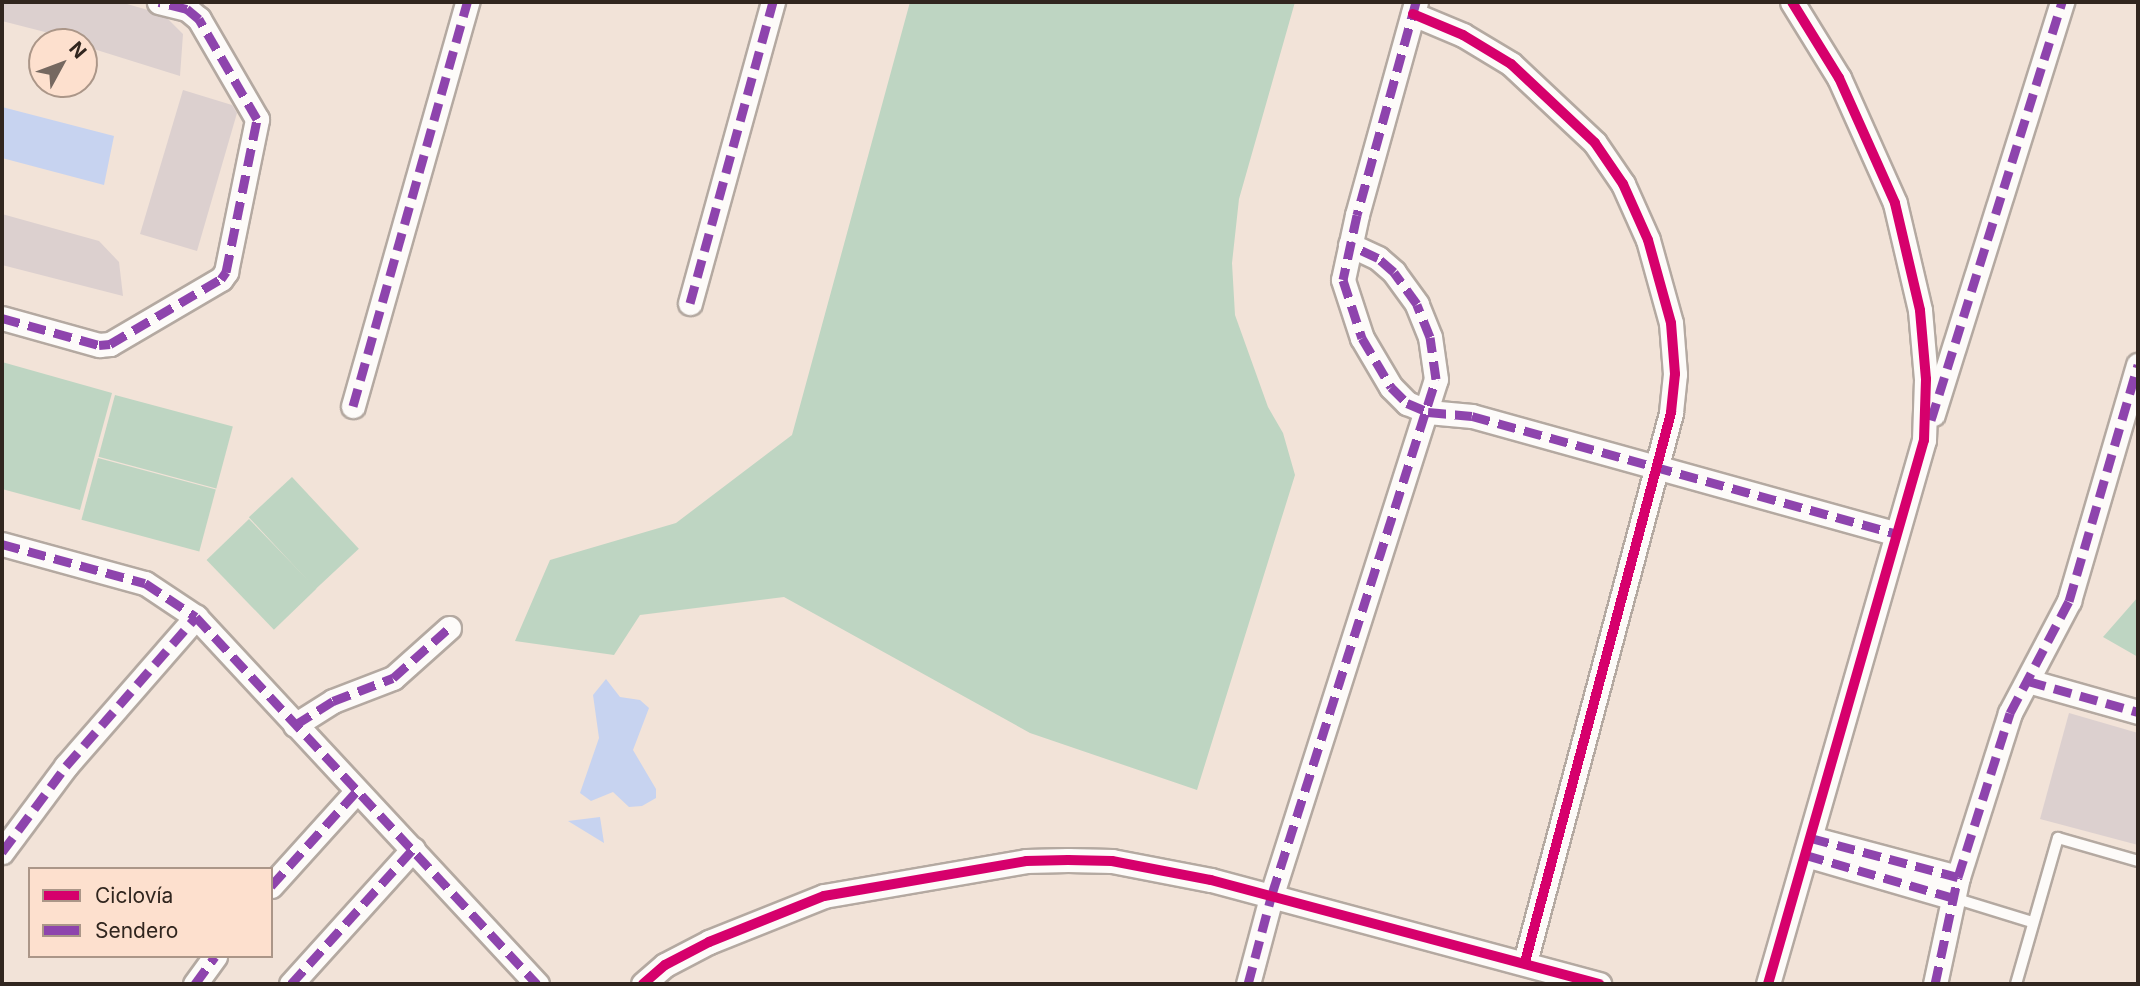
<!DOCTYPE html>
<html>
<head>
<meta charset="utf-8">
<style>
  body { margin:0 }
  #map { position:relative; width:2140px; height:986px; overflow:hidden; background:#f2e3d8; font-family:Inter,sans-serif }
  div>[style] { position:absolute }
  .green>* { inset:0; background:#bed5c2; transform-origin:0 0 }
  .water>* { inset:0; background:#c7d3f0 }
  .building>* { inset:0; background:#dcd0cf }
  .roads { filter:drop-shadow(2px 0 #b4a9a1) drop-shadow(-2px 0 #b4a9a1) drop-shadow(0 2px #b4a9a1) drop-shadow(0 -2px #b4a9a1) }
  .lane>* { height:10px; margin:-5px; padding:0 5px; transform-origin:5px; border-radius:5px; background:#fdfbf9 }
  .street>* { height:23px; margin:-11.5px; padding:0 11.5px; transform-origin:11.5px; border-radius:11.5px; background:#fdfbf9 }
  .quiet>* { height:9px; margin-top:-4.5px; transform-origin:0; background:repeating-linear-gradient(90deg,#8e44ad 0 18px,transparent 0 27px) }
  .cycleway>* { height:10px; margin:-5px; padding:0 5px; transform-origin:5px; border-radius:5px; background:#d6006c }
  span { translate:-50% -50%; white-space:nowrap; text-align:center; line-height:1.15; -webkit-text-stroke:6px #fde0ce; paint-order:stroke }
  .frame { position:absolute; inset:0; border:4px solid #31261f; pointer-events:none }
  .legend { position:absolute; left:28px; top:867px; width:245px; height:91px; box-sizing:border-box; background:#fde0ce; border:2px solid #ab9688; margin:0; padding:9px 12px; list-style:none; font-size:21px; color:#31261f }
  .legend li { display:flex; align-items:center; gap:14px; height:35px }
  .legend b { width:35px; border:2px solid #ab9688 }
  .north { position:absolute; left:28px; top:28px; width:70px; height:70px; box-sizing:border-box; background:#fde0ce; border:2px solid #ab9688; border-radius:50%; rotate:49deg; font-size:19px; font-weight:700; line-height:28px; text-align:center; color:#31261f }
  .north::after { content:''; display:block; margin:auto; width:24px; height:32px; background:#756860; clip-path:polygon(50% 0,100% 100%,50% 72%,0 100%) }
</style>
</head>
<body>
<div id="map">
  <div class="green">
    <div style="clip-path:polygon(910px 2px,1295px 2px,1239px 199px,1232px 263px,1235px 315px,1268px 407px,1283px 433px,1295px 475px,1197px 790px,1030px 733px,784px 597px,640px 615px,614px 655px,515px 641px,550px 560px,676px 523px,792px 435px)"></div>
    <div style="clip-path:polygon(2px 362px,112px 393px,80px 510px,2px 489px)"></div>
    <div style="left:115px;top:395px;width:122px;height:64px;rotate:15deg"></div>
    <div style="left:98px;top:458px;width:122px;height:64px;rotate:15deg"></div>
    <div style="left:292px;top:477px;width:98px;height:59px;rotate:47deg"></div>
    <div style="left:249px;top:519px;width:97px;height:59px;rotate:46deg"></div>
    <div style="clip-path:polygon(2138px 597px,2138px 657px,2103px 637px)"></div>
  </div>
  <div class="water">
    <div style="clip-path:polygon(2px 107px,114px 136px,104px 185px,2px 158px)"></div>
    <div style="clip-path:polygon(606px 679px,620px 697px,640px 700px,649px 708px,633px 750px,656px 789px,656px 798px,642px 806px,629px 807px,613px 792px,591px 801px,580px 793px,599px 738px,593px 695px)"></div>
    <div style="clip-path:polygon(600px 817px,604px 843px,568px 821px)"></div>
  </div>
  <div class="building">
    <div style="clip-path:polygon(2px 2px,120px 2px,148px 10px,168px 19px,183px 34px,180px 76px,84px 46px,84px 42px,2px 21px)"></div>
    <div style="clip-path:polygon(183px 90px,232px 105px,237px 113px,197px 251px,140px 234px)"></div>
    <div style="clip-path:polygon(2px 214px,99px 241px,119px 262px,123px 296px,2px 265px)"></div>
    <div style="clip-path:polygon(2069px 713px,2138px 733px,2138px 845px,2040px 819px)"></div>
  </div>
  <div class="roads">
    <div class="lane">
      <div style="left:1954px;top:898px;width:82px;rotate:17.1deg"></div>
      <div style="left:2016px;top:984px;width:152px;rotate:-74deg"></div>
      <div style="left:2058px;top:838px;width:83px;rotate:16deg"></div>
    </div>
    <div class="street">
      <div style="left:1416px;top:2px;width:221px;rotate:105.5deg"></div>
      <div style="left:1357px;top:215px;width:66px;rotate:102.2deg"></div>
      <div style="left:1343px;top:280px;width:61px;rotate:71.9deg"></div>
      <div style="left:1362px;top:338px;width:57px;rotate:59.4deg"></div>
      <div style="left:1391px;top:387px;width:23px;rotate:45deg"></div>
      <div style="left:1407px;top:403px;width:23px;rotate:23deg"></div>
      <div style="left:1428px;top:412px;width:44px;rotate:5.2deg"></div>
      <div style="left:1472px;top:416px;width:439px;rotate:15.5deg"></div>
      <div style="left:1413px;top:14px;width:54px;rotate:22.8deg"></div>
      <div style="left:1463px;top:35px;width:56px;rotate:31.1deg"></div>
      <div style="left:1511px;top:64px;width:115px;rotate:43.2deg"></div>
      <div style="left:1595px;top:143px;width:50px;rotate:55.7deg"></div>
      <div style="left:1623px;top:184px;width:61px;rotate:65.9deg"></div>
      <div style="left:1648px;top:240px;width:86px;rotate:74.5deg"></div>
      <div style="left:1671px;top:323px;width:51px;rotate:85.5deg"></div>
      <div style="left:1675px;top:374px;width:39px;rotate:96deg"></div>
      <div style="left:1671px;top:413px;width:568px;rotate:104.89deg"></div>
      <div style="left:690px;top:303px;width:312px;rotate:-74.6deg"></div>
      <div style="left:2px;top:318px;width:101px;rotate:15.6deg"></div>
      <div style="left:99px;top:345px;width:11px;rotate:-5deg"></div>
      <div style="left:110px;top:344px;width:129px;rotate:-30.4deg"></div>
      <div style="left:221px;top:279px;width:9px;rotate:-54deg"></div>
      <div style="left:226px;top:272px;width:156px;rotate:-78.5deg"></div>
      <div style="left:257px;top:119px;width:116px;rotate:-120.1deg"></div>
      <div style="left:199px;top:19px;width:16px;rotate:-140deg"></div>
      <div style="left:187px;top:9px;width:29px;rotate:-166deg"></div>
      <div style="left:353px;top:406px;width:420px;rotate:-74.2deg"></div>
      <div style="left:1933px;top:414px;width:432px;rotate:-72.6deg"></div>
      <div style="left:2px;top:544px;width:148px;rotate:15.3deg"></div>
      <div style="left:145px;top:583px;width:61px;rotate:33.7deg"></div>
      <div style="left:196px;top:617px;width:501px;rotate:47.1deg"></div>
      <div style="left:2028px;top:681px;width:114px;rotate:15.7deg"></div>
      <div style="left:295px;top:725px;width:45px;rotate:-32.3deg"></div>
      <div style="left:333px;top:701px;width:64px;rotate:-21deg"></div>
      <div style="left:393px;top:678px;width:75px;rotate:-41.8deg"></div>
      <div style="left:1811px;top:838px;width:152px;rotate:14.9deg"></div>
      <div style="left:2px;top:852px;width:107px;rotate:-53.3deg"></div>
      <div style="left:66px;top:766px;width:198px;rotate:-48.9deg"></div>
      <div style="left:1806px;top:855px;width:154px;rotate:16.2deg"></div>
      <div style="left:271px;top:886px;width:127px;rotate:-47.9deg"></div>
      <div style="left:195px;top:984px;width:34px;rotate:-54deg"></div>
      <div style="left:291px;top:984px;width:182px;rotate:-47.9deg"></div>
      <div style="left:643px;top:984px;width:29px;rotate:-41deg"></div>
      <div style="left:665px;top:965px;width:50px;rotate:-27.6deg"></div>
      <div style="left:709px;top:942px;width:124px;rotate:-21.8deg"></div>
      <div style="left:824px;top:896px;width:205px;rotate:-9.8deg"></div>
      <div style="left:1026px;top:861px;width:42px;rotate:-1.4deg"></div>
      <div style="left:1068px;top:860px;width:44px;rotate:1.3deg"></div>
      <div style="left:1112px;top:861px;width:101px;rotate:10.9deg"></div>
      <div style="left:1211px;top:880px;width:402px;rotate:15deg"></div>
      <div style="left:1248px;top:984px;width:93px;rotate:-75.1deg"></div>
      <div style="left:1272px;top:894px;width:540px;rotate:-72.34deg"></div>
      <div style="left:1436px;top:379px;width:42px;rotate:-98.1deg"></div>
      <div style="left:1430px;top:337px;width:35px;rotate:-112deg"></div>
      <div style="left:1417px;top:304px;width:39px;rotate:-126deg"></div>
      <div style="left:1394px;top:272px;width:21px;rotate:-139deg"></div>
      <div style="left:1378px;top:258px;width:31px;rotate:-155deg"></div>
      <div style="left:1768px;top:984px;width:566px;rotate:-74deg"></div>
      <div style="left:1924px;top:440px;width:61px;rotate:-88.1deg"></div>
      <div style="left:1926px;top:379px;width:69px;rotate:-95deg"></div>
      <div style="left:1920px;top:310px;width:110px;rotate:-103.2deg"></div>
      <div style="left:1895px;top:203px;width:137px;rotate:-114.1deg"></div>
      <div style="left:1839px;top:78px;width:89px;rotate:-121.7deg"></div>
      <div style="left:1935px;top:984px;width:109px;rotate:-77.9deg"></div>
      <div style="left:1958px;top:877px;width:172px;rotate:-72.4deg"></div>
      <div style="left:2010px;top:713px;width:127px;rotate:-62.2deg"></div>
      <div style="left:2069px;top:601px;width:246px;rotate:-73.7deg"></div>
    </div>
  </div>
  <div class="quiet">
    <div style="left:1416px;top:2px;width:221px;rotate:105.5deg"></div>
    <div style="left:1357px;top:215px;width:66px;rotate:102.2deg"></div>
    <div style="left:1343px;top:280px;width:61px;rotate:71.9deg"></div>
    <div style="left:1362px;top:338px;width:57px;rotate:59.4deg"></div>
    <div style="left:1391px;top:387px;width:23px;rotate:45deg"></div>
    <div style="left:1407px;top:403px;width:23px;rotate:23deg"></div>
    <div style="left:1428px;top:412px;width:44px;rotate:5.2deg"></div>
    <div style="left:1472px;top:416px;width:439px;rotate:15.5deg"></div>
    <div style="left:690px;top:303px;width:312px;rotate:-74.6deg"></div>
    <div style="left:2px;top:318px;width:101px;rotate:15.6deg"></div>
    <div style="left:99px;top:345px;width:11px;rotate:-5deg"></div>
    <div style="left:110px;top:344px;width:129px;rotate:-30.4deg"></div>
    <div style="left:221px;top:279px;width:9px;rotate:-54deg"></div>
    <div style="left:226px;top:272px;width:156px;rotate:-78.5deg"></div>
    <div style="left:257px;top:119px;width:116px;rotate:-120.1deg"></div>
    <div style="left:199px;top:19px;width:16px;rotate:-140deg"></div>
    <div style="left:187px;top:9px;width:29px;rotate:-166deg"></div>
    <div style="left:353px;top:406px;width:420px;rotate:-74.2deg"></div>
    <div style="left:1931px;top:420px;width:438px;rotate:-72.6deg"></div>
    <div style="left:2px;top:544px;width:148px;rotate:15.3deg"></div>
    <div style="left:145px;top:583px;width:61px;rotate:33.7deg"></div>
    <div style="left:196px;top:617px;width:501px;rotate:47.1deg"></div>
    <div style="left:2028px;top:681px;width:114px;rotate:15.7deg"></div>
    <div style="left:295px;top:725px;width:45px;rotate:-32.3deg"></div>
    <div style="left:333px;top:701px;width:64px;rotate:-21deg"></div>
    <div style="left:393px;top:678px;width:75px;rotate:-41.8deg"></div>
    <div style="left:1811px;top:838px;width:152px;rotate:14.9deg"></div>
    <div style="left:2px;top:852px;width:107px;rotate:-53.3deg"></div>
    <div style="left:66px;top:766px;width:198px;rotate:-48.9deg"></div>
    <div style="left:1806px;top:855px;width:154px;rotate:16.2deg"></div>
    <div style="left:271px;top:886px;width:127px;rotate:-47.9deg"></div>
    <div style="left:195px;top:984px;width:34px;rotate:-54deg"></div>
    <div style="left:291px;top:984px;width:182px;rotate:-47.9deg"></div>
    <div style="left:1248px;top:984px;width:93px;rotate:-75.1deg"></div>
    <div style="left:1272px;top:894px;width:540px;rotate:-72.34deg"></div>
    <div style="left:1436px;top:379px;width:42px;rotate:-98.1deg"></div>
    <div style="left:1430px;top:337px;width:35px;rotate:-112deg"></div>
    <div style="left:1417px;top:304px;width:39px;rotate:-126deg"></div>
    <div style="left:1394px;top:272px;width:21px;rotate:-139deg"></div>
    <div style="left:1378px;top:258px;width:31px;rotate:-155deg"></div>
    <div style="left:1935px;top:984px;width:109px;rotate:-77.9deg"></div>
    <div style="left:1958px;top:877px;width:172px;rotate:-72.4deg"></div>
    <div style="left:2010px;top:713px;width:127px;rotate:-62.2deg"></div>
    <div style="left:2069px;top:601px;width:246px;rotate:-73.7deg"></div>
  </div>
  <div class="cycleway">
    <div style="left:1413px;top:14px;width:54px;rotate:22.8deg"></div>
    <div style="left:1463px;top:35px;width:56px;rotate:31.1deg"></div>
    <div style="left:1511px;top:64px;width:115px;rotate:43.2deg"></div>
    <div style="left:1595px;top:143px;width:50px;rotate:55.7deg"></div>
    <div style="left:1623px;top:184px;width:61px;rotate:65.9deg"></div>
    <div style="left:1648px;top:240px;width:86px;rotate:74.5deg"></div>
    <div style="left:1671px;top:323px;width:51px;rotate:85.5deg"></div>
    <div style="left:1675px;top:374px;width:39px;rotate:96deg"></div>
    <div style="left:1671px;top:413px;width:568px;rotate:104.89deg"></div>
    <div style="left:643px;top:984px;width:29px;rotate:-41deg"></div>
    <div style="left:665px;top:965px;width:50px;rotate:-27.6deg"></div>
    <div style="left:709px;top:942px;width:124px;rotate:-21.8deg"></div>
    <div style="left:824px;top:896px;width:205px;rotate:-9.8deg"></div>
    <div style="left:1026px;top:861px;width:42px;rotate:-1.4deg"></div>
    <div style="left:1068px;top:860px;width:44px;rotate:1.3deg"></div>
    <div style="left:1112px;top:861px;width:101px;rotate:10.9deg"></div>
    <div style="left:1211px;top:880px;width:402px;rotate:15deg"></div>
    <div style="left:1768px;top:984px;width:566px;rotate:-74deg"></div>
    <div style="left:1924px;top:440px;width:61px;rotate:-88.1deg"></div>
    <div style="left:1926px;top:379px;width:69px;rotate:-95deg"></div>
    <div style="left:1920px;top:310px;width:110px;rotate:-103.2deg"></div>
    <div style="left:1895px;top:203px;width:137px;rotate:-114.1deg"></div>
    <div style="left:1839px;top:78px;width:89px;rotate:-121.7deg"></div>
  </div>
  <div class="frame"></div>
  <ul class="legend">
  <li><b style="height:9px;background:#d6006c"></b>Ciclovía</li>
  <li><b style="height:9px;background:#8e44ad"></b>Sendero</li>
  </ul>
  <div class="north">N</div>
</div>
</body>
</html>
